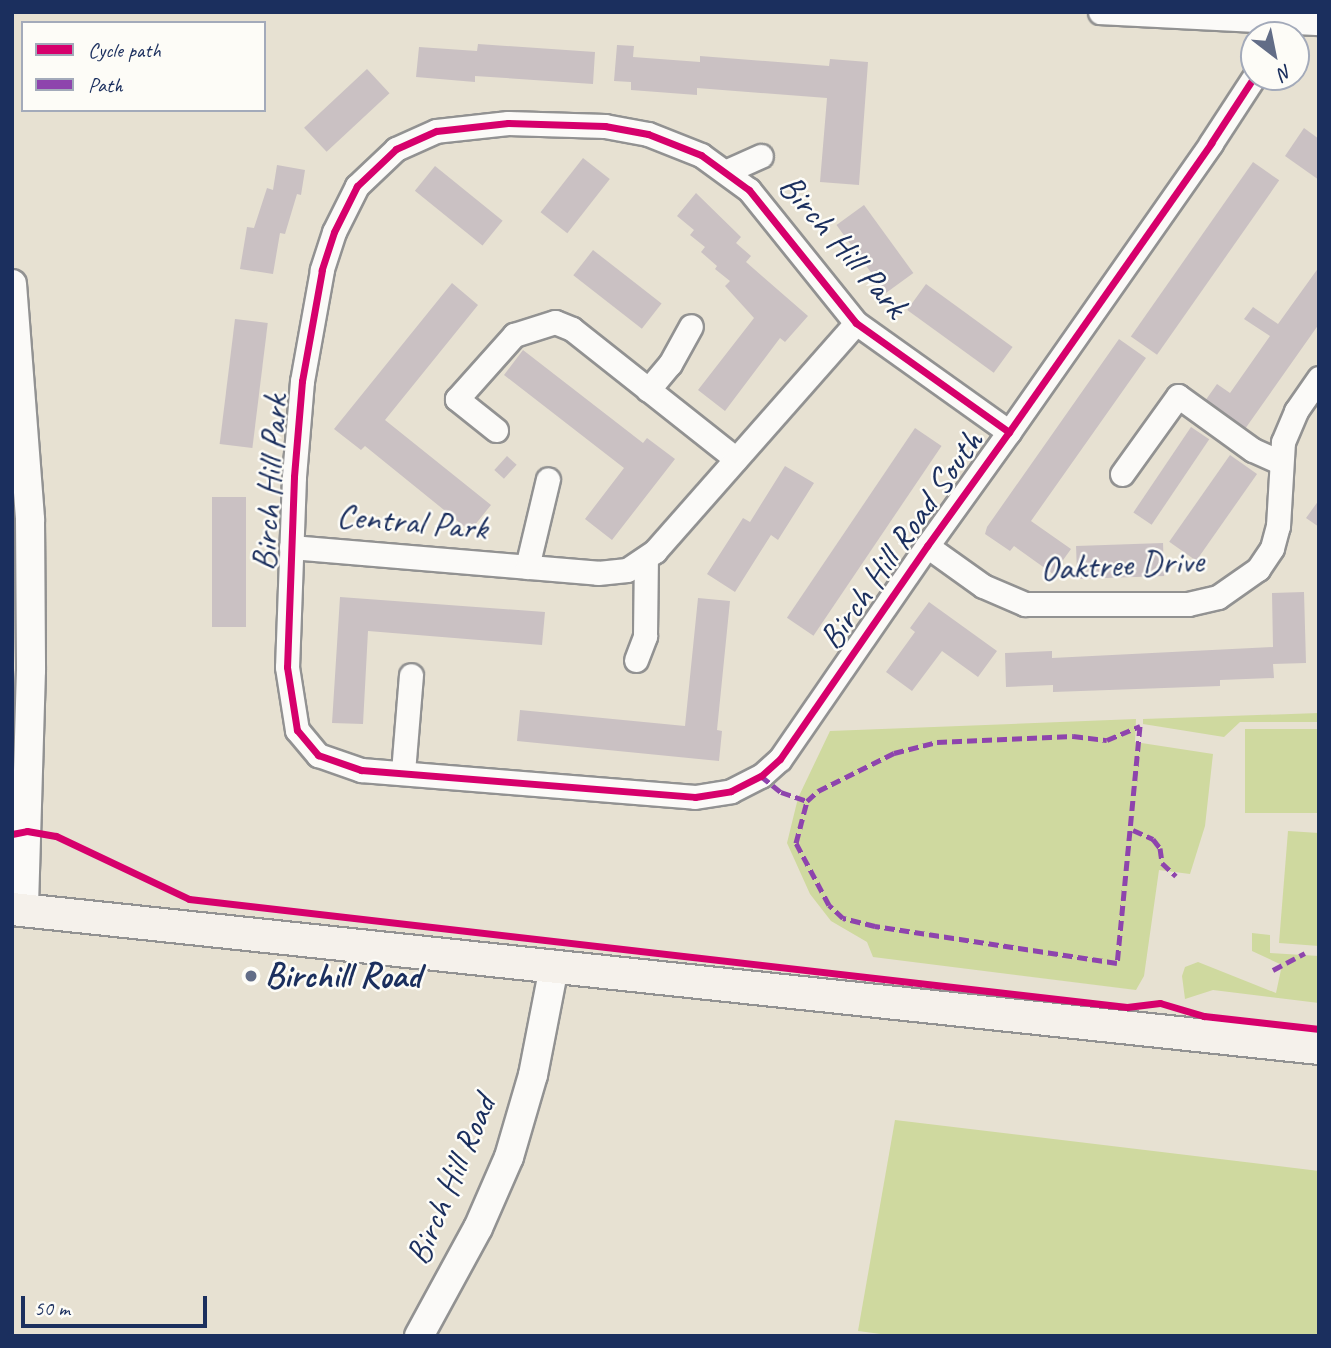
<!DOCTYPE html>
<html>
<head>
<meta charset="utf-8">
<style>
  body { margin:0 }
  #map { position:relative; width:1331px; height:1348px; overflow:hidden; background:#e7e1d2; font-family:Caveat,sans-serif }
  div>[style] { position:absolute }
  .green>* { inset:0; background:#cfd99f; transform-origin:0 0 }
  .building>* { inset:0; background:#cac1c3; transform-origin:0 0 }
  .roads { filter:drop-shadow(2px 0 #929292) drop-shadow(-2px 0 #929292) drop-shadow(0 2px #929292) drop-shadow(0 -2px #929292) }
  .minor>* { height:23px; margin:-11.5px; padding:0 11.5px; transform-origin:11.5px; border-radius:11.5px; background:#fbfaf8 }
  .tertiary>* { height:28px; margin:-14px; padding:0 14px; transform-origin:14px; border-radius:14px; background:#fbfaf8 }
  .secondary>* { height:32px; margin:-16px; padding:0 16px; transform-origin:16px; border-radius:16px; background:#f5f1eb }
  .quiet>* { height:5px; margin-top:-2.5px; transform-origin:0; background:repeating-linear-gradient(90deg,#8e44ad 0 10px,transparent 0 15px) }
  .cycleway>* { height:7px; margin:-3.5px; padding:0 3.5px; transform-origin:3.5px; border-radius:3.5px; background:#d6006c }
  .dots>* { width:19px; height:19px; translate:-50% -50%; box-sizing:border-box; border:4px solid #fdfcf7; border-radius:50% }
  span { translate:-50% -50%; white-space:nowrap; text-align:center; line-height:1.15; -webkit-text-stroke:5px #fdfcf7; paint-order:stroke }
  .street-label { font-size:35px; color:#1b2f5e }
  .poi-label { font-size:35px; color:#1b2f5e; font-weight:700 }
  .left { translate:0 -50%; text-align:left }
  .frame { position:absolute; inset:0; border:14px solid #1b2f5e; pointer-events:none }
  .legend { position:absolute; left:21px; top:21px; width:245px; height:91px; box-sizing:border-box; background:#fdfcf7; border:2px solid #a3aaba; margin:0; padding:9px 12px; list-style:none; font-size:21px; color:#1b2f5e }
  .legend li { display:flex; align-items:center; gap:14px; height:35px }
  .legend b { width:35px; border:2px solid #a3aaba }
  .north { position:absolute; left:1240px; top:21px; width:70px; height:70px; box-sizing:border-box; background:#fdfcf7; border:2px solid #a3aaba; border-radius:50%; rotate:148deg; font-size:19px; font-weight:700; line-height:28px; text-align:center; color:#1b2f5e }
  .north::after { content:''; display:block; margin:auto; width:24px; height:32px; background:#626d87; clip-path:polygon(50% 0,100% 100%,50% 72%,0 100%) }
  .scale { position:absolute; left:21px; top:1296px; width:186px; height:32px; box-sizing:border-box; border:4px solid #1b2f5e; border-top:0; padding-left:9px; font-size:21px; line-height:24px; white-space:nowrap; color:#1b2f5e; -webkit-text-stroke:5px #fdfcf7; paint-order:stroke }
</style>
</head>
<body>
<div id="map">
  <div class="green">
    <div style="clip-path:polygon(1319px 713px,1319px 722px,1240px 722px,1224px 737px,1143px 724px,1143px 719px)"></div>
    <div style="clip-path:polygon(1136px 719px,1135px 742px,1213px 754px,1205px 826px,1190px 874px,1159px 870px,1144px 976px,1136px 990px,873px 957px,867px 942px,831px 921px,810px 894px,787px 843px,798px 798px,830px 731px)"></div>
    <div style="left:1245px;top:729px;width:74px;height:84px"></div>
    <div style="clip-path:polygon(1288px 831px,1319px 833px,1319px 946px,1279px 943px)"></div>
    <div style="clip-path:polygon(1252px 933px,1270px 935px,1270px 953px,1319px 956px,1319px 1003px,1213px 990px,1185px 999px,1182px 976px,1185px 967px,1198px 962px,1276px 993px,1282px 965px,1252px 951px)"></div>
    <div style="clip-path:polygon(895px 1120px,1319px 1171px,1319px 1336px,896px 1336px,858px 1331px)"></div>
  </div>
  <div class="building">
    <div style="clip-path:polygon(478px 44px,595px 52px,593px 84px,475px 76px,475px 82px,416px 77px,419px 47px,477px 51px)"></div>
    <div style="clip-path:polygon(617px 45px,634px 46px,633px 57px,700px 62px,700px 56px,829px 66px,830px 59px,868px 62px,859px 185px,820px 182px,827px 98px,697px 88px,697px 95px,631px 90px,631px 82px,614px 81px)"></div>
    <div style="left:367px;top:69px;width:33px;height:86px;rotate:47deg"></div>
    <div style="clip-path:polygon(1304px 128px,1319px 139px,1319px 180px,1285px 156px)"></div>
    <div style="left:583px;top:158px;width:34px;height:69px;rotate:38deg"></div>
    <div style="left:1253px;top:162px;width:32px;height:213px;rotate:35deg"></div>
    <div style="clip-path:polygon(277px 165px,305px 170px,301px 195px,297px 194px,285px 234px,280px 233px,273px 274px,240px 269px,247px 227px,254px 228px,267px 188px,273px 190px)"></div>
    <div style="left:435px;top:166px;width:87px;height:32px;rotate:39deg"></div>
    <div style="clip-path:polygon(696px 193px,741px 237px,736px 243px,751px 256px,746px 262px,808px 316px,785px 342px,780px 338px,725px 411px,698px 390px,754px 318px,725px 286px,730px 281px,715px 269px,717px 266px,701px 252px,705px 247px,690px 235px,694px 230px,677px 216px)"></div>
    <div style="left:864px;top:205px;width:84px;height:34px;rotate:54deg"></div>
    <div style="left:593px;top:250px;width:87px;height:32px;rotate:38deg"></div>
    <div style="clip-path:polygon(1319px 267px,1319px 324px,1245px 429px,1205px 401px,1217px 384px,1230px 393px,1270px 336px,1244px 319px,1253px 307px,1278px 324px)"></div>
    <div style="clip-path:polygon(452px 283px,478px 305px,385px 420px,491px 505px,470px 531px,365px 446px,361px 450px,334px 429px)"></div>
    <div style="left:926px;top:284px;width:107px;height:32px;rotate:36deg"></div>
    <div style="left:235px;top:319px;width:33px;height:126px;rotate:7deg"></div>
    <div style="clip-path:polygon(1119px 339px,1146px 358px,1031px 521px,1071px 549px,1053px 574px,1014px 546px,1010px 551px,985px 534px,987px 527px)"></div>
    <div style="clip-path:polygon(523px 350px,643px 443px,647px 438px,675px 459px,612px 540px,585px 519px,624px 468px,504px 375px)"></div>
    <div style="left:1191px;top:427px;width:22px;height:103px;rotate:34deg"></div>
    <div style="left:915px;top:428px;width:32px;height:229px;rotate:34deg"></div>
    <div style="left:1230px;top:455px;width:33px;height:106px;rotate:35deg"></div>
    <div style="left:507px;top:456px;width:13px;height:19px;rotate:42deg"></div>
    <div style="clip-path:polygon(785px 466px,814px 483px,778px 540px,771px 535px,735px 592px,707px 574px,743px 518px,750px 522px)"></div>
    <div style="left:212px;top:497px;width:34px;height:130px"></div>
    <div style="clip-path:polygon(1319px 500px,1319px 527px,1306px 518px)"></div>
    <div style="left:1163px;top:543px;width:33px;height:87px;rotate:88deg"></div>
    <div style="clip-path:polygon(1304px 592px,1306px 663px,1273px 664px,1274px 678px,1220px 680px,1220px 686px,1053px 692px,1053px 685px,1006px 687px,1005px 653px,1052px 651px,1052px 658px,1273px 647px,1272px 593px)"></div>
    <div style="clip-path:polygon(340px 597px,545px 612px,542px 645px,368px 631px,363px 724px,332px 723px)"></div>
    <div style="clip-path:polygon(698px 598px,730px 601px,717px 730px,722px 731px,719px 761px,517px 741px,520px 710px,685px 726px)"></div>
    <div style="clip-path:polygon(929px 602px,997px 651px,978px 677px,942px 651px,912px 691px,886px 672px,915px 632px,910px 628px)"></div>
  </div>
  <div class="roads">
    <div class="minor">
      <div style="left:1100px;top:12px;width:219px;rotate:2.9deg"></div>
      <div style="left:727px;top:171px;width:37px;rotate:-24deg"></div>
      <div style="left:648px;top:390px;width:34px;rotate:-50deg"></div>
      <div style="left:670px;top:364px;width:43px;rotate:-61.1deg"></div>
      <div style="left:496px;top:430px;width:50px;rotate:-141.5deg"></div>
      <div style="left:457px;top:399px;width:86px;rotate:-48.3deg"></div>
      <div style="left:514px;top:335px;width:43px;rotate:-17.6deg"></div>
      <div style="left:555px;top:322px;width:18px;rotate:22deg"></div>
      <div style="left:572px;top:329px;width:209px;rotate:38.4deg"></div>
      <div style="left:1009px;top:432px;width:188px;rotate:-144.5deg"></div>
      <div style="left:856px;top:323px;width:171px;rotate:-128.8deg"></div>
      <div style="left:749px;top:190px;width:59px;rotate:-143.9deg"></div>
      <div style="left:701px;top:155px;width:57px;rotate:-158.4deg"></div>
      <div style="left:648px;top:134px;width:44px;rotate:-169.5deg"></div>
      <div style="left:605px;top:126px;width:97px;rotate:-178.2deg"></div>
      <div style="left:508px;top:123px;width:72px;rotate:173.7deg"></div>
      <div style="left:436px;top:131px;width:44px;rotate:155.8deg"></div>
      <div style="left:396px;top:149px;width:54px;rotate:136.5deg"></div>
      <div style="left:357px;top:186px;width:51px;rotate:116.6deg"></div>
      <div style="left:334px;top:232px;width:40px;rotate:108deg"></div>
      <div style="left:322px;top:270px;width:113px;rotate:100.2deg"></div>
      <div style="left:302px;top:381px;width:96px;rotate:94.8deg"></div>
      <div style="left:294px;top:477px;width:190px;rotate:92.1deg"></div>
      <div style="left:287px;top:667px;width:64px;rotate:81deg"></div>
      <div style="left:297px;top:730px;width:33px;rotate:50deg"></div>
      <div style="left:318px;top:755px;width:46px;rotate:19.2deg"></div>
      <div style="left:361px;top:770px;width:335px;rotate:4.6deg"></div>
      <div style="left:695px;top:797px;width:36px;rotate:-9deg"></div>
      <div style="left:731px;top:791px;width:34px;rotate:-27deg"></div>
      <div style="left:761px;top:776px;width:25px;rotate:-42deg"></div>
      <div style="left:780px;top:759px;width:259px;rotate:-55.4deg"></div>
      <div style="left:927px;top:546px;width:140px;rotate:-54.3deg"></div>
      <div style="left:1009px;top:432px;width:353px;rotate:-55deg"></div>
      <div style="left:1211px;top:143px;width:79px;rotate:-56.9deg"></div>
      <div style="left:1122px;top:474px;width:96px;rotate:-54.3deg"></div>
      <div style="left:1178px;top:396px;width:92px;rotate:35.8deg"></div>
      <div style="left:1253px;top:450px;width:27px;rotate:24deg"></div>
      <div style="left:927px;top:546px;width:69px;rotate:35.5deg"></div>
      <div style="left:983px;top:586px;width:46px;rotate:23.2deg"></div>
      <div style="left:1025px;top:604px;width:163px"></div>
      <div style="left:1188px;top:604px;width:31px;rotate:-13deg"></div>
      <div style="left:1218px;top:597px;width:49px;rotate:-35deg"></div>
      <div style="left:1258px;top:569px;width:25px;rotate:-56deg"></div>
      <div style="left:1272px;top:548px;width:23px;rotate:-75deg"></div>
      <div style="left:1278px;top:526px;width:84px;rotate:-86.6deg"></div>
      <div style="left:1283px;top:442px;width:34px;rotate:-67deg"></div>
      <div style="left:1296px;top:411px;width:40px;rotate:-55.1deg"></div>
      <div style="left:291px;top:547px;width:308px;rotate:4.8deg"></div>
      <div style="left:598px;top:573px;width:29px;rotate:-6deg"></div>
      <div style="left:627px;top:570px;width:34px;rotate:-34deg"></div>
      <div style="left:655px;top:551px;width:304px;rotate:-48.6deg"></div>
      <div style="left:527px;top:567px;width:90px;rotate:-76.6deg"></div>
      <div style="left:636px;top:660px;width:26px;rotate:-69deg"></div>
      <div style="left:645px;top:636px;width:77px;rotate:-89.3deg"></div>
      <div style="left:403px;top:772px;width:97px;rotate:-85.3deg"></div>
    </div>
    <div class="tertiary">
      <div style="left:12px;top:284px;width:237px;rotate:85.6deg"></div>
      <div style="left:30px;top:520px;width:150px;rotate:89.6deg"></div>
      <div style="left:31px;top:670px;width:241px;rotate:91.7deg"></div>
      <div style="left:419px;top:1336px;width:123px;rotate:-61.4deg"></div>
      <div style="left:478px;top:1228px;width:77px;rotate:-66.4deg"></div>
      <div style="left:509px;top:1157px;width:85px;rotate:-73.7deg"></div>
      <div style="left:533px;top:1075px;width:110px;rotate:-79deg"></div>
    </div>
    <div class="secondary">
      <div style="left:12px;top:909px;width:1314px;rotate:6.07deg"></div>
    </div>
  </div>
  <div class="quiet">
    <div style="left:1140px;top:726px;width:238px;rotate:95.5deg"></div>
    <div style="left:1117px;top:963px;width:245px;rotate:-171.3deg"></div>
    <div style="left:875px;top:926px;width:33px;rotate:-166deg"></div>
    <div style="left:843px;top:918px;width:19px;rotate:-137deg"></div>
    <div style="left:829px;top:905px;width:70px;rotate:-118deg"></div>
    <div style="left:796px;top:843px;width:43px;rotate:-75.3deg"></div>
    <div style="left:807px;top:801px;width:15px;rotate:-42deg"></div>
    <div style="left:818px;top:791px;width:85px;rotate:-26.6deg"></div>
    <div style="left:894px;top:753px;width:44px;rotate:-14.3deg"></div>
    <div style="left:937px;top:742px;width:136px;rotate:-2.5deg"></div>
    <div style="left:1073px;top:736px;width:34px;rotate:7deg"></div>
    <div style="left:1107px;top:740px;width:36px;rotate:-23deg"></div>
    <div style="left:761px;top:776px;width:26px;rotate:39deg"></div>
    <div style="left:781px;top:792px;width:28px;rotate:19deg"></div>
    <div style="left:1133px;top:830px;width:22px;rotate:24deg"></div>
    <div style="left:1153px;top:839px;width:11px;rotate:52deg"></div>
    <div style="left:1160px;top:848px;width:15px;rotate:82deg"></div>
    <div style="left:1162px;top:863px;width:19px;rotate:43deg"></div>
    <div style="left:1273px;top:970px;width:36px;rotate:-28deg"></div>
  </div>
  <div class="cycleway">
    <div style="left:1009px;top:432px;width:188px;rotate:-144.5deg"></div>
    <div style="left:856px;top:323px;width:171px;rotate:-128.8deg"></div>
    <div style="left:749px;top:190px;width:59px;rotate:-143.9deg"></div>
    <div style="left:701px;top:155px;width:57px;rotate:-158.4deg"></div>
    <div style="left:648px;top:134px;width:44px;rotate:-169.5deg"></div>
    <div style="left:605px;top:126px;width:97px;rotate:-178.2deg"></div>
    <div style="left:508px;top:123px;width:72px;rotate:173.7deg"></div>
    <div style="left:436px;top:131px;width:44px;rotate:155.8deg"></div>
    <div style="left:396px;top:149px;width:54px;rotate:136.5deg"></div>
    <div style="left:357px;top:186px;width:51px;rotate:116.6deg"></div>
    <div style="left:334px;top:232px;width:40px;rotate:108deg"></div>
    <div style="left:322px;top:270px;width:113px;rotate:100.2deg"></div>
    <div style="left:302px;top:381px;width:96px;rotate:94.8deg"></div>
    <div style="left:294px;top:477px;width:190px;rotate:92.1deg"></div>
    <div style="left:287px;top:667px;width:64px;rotate:81deg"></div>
    <div style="left:297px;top:730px;width:33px;rotate:50deg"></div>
    <div style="left:318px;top:755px;width:46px;rotate:19.2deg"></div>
    <div style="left:361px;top:770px;width:335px;rotate:4.6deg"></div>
    <div style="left:695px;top:797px;width:36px;rotate:-9deg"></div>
    <div style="left:731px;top:791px;width:34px;rotate:-27deg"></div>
    <div style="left:761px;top:776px;width:25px;rotate:-42deg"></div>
    <div style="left:780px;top:759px;width:259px;rotate:-55.4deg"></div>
    <div style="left:927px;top:546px;width:140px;rotate:-54.3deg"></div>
    <div style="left:1009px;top:432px;width:353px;rotate:-55deg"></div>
    <div style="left:1211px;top:143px;width:79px;rotate:-56.9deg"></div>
    <div style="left:12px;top:834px;width:15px;rotate:-11deg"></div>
    <div style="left:27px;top:831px;width:29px;rotate:10deg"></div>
    <div style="left:56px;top:836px;width:147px;rotate:25.3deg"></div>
    <div style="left:189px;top:899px;width:944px;rotate:6.57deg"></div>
    <div style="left:1127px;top:1007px;width:33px;rotate:-7deg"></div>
    <div style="left:1160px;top:1003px;width:46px;rotate:16.5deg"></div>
    <div style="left:1204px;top:1016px;width:116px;rotate:6.4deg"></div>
  </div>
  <div class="dots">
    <div style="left:251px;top:976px;background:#626d87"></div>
  </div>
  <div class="street-label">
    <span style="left:843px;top:246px;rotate:49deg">Birch Hill Park</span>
    <span style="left:270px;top:483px;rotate:-86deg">Birch Hill Park</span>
    <span style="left:412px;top:522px;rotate:5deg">Central Park</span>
    <span style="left:901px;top:540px;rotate:-55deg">Birch Hill Road South</span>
    <span style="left:1122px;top:565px;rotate:-3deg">Oaktree Drive</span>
    <span style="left:451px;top:1180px;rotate:-67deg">Birch Hill Road</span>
  </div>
  <div class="poi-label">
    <span class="left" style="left:265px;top:976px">Birchill Road</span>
  </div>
  <div class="frame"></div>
  <ul class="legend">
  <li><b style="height:9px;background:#d6006c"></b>Cycle path</li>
  <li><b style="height:9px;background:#8e44ad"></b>Path</li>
  </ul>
  <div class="north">N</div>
  <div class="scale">50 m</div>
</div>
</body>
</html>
